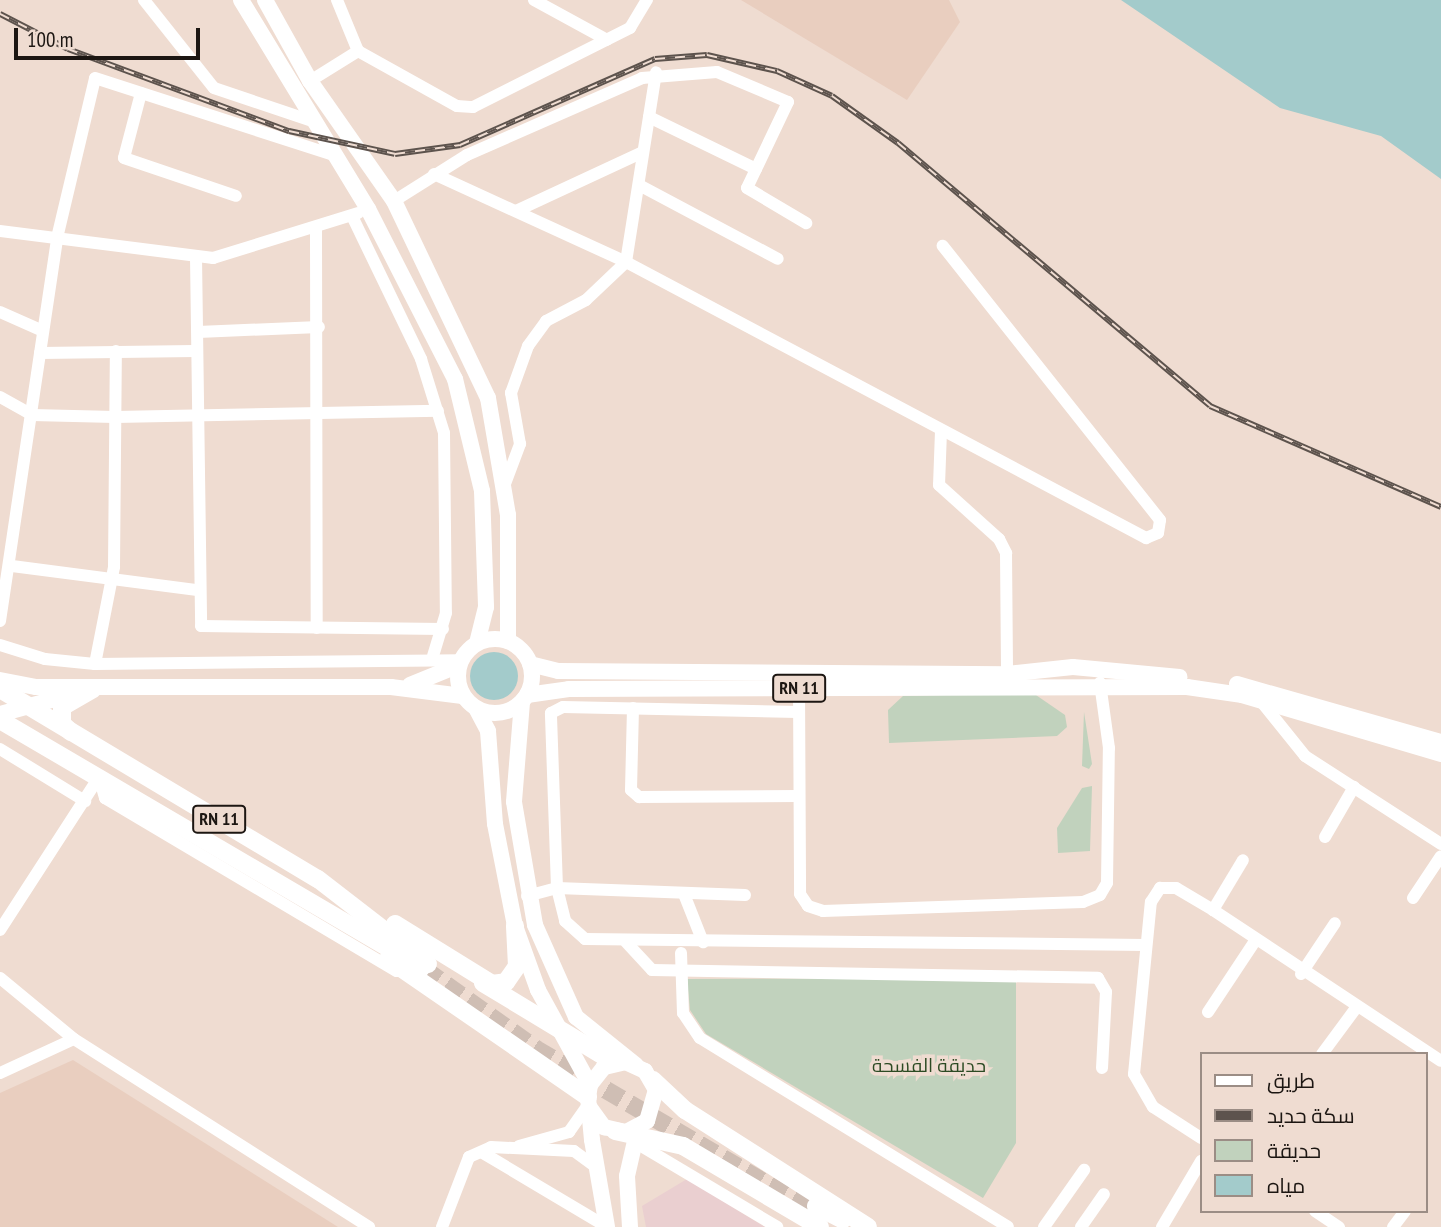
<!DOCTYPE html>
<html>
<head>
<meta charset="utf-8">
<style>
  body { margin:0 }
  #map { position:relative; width:1441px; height:1227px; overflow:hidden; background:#efdcd1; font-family:"PT Sans Narrow",Cairo,sans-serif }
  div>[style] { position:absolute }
  .commercial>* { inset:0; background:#eacfd0 }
  .built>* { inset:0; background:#e9cebf }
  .green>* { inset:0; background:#c1d2bd }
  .water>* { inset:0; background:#a3cbcb }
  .round { border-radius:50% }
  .highway-tunnel>* { height:18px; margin-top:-9px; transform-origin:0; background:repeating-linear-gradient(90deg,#cfbeb4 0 18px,transparent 0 27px) }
  .minor>* { height:12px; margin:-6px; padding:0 6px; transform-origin:6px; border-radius:6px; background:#fff }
  .major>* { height:16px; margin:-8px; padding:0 8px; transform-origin:8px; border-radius:8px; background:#fff }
  .major>.ring { margin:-8px; padding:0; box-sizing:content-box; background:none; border:16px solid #fff; border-radius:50% }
  .highway>* { height:18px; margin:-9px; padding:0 9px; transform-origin:9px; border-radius:9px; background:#fff }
  .rail>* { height:6px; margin-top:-3px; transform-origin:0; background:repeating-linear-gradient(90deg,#efdcd1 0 10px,#5d534d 0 20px); box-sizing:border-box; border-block:2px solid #5d534d }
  span { translate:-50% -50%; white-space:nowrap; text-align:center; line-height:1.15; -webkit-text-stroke:7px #efdcd1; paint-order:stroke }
  .shield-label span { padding:2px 5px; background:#efdcd1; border:2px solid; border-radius:5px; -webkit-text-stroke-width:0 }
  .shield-label { font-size:18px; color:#1c1612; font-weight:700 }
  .park-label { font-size:19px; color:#2c4a23 }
  .legend { position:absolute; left:1200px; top:1052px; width:228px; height:161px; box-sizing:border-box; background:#efdcd1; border:2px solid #9b8d85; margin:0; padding:9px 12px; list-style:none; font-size:21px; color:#1c1612 }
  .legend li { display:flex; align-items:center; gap:14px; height:35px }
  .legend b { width:35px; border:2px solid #9b8d85 }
  .scale { position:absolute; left:14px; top:28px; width:186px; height:32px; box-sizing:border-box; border:4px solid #1c1612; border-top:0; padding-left:9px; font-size:21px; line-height:24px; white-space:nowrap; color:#1c1612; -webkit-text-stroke:5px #efdcd1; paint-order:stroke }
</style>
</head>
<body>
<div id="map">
  <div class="commercial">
    <div style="clip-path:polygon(687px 1179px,765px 1227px,646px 1227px,642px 1206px)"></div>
  </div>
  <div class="built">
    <div style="clip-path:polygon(741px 0,949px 0,960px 22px,907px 100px)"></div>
    <div style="clip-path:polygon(73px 1060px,338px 1227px,0 1227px,0 1093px)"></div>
  </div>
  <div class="green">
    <div style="clip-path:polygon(1033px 693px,1065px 715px,1067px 727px,1057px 736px,889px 743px,888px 710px,903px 696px)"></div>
    <div style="clip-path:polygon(1084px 712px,1092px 764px,1089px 769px,1082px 766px)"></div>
    <div style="clip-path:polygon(1092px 786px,1090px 851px,1058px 853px,1057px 828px,1082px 788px)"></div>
    <div style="clip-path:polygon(1016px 978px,1016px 1143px,983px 1198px,706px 1034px,690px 1010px,687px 979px)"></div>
  </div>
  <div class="water">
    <div style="clip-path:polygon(1121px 0,1441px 0,1441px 179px,1381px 136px,1280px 108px)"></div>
    <div class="round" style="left:470px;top:652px;width:48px;height:48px"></div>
  </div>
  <div class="highway-tunnel">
    <div style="left:424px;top:969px;width:138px;rotate:35.5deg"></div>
    <div style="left:536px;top:1049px;width:321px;rotate:30.3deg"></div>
  </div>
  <div class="minor">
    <div style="left:144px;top:0;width:112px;rotate:51.5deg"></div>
    <div style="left:214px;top:88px;width:103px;rotate:18.6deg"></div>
    <div style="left:337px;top:0;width:55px;rotate:67.6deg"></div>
    <div style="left:358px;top:51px;width:113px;rotate:29.1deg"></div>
    <div style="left:457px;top:106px;width:16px;rotate:4deg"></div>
    <div style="left:473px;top:107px;width:176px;rotate:-26.7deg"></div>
    <div style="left:630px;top:28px;width:33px;rotate:-59deg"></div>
    <div style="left:534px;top:0;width:83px;rotate:28.7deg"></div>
    <div style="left:310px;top:81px;width:57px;rotate:-32deg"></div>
    <div style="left:141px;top:93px;width:67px;rotate:104.7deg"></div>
    <div style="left:124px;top:158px;width:118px;rotate:18.7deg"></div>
    <div style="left:649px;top:117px;width:119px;rotate:25.9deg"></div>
    <div style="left:434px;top:174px;width:211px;rotate:24.6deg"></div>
    <div style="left:626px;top:262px;width:589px;rotate:27.96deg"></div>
    <div style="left:1146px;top:538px;width:13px;rotate:-23deg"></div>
    <div style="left:1158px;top:533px;width:13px;rotate:-81deg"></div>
    <div style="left:1160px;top:520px;width:350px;rotate:-128.4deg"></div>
    <div style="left:639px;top:185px;width:157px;rotate:28deg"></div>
    <div style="left:394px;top:201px;width:86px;rotate:-32.2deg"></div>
    <div style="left:467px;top:155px;width:191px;rotate:-23.7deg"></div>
    <div style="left:642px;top:78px;width:75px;rotate:-4.6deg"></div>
    <div style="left:717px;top:72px;width:77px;rotate:22.9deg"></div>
    <div style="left:788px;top:102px;width:95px;rotate:115.5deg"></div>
    <div style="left:747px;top:188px;width:69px;rotate:30.7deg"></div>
    <div style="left:516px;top:211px;width:140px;rotate:-24.9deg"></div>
    <div style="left:352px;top:216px;width:159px;rotate:64.2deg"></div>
    <div style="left:421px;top:359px;width:77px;rotate:72.7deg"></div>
    <div style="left:444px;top:433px;width:180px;rotate:89.4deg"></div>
    <div style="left:446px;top:613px;width:45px;rotate:106.8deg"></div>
    <div style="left:316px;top:230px;width:398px;rotate:89.9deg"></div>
    <div style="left:0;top:231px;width:215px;rotate:7.2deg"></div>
    <div style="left:213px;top:258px;width:152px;rotate:-17.2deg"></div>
    <div style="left:196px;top:257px;width:369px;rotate:89.2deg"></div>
    <div style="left:201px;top:626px;width:242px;rotate:0.7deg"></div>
    <div style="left:0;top:312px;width:47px;rotate:23.8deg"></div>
    <div style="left:198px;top:332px;width:121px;rotate:-2.4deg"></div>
    <div style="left:40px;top:353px;width:155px;rotate:-0.7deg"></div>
    <div style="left:0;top:397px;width:37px;rotate:29deg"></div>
    <div style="left:32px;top:415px;width:83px;rotate:1.4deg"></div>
    <div style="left:115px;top:417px;width:323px;rotate:-1.1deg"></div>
    <div style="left:941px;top:431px;width:54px;rotate:92.1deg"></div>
    <div style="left:939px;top:485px;width:81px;rotate:42deg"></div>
    <div style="left:999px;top:539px;width:16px;rotate:63deg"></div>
    <div style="left:1006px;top:553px;width:121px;rotate:89.5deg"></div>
    <div style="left:505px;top:484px;width:43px;rotate:-69.4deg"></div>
    <div style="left:520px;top:444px;width:52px;rotate:-100deg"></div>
    <div style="left:511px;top:393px;width:50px;rotate:-70.1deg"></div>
    <div style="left:528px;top:346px;width:31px;rotate:-54deg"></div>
    <div style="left:546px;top:321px;width:45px;rotate:-27.7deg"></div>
    <div style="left:586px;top:300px;width:55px;rotate:-43.5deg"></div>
    <div style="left:626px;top:262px;width:192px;rotate:-81deg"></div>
    <div style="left:12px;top:566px;width:187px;rotate:7.4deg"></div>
    <div style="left:0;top:621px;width:387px;rotate:-81.5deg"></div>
    <div style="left:57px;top:238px;width:164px;rotate:-76.6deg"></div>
    <div style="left:95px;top:78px;width:250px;rotate:17.9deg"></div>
    <div style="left:0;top:645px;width:47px;rotate:17.3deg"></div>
    <div style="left:45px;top:659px;width:50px;rotate:5.7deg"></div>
    <div style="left:95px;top:664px;width:366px;rotate:-0.6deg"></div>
    <div style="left:95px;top:664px;width:99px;rotate:-78.9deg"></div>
    <div style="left:114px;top:567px;width:216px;rotate:-89.5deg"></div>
    <div style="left:799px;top:688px;width:206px;rotate:89.7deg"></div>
    <div style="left:800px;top:894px;width:14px;rotate:56deg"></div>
    <div style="left:808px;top:906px;width:16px;rotate:18deg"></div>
    <div style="left:823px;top:911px;width:260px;rotate:-2deg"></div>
    <div style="left:1083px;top:902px;width:18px;rotate:-22deg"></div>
    <div style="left:1100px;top:895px;width:14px;rotate:-60deg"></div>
    <div style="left:1107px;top:883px;width:135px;rotate:-89.2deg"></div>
    <div style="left:1109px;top:748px;width:66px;rotate:-97.9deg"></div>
    <div style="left:1260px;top:700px;width:72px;rotate:51.2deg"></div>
    <div style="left:1305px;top:756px;width:162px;rotate:32.9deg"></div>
    <div style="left:633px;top:708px;width:82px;rotate:91.4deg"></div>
    <div style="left:631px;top:790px;width:11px;rotate:41deg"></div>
    <div style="left:639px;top:797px;width:159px;rotate:-0.4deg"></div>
    <div style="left:0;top:749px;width:100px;rotate:31.5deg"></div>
    <div style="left:99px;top:777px;width:22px;rotate:74deg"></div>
    <div style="left:105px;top:798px;width:339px;rotate:30.7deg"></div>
    <div style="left:1325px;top:837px;width:58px;rotate:-59.9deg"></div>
    <div style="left:684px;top:894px;width:52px;rotate:68.4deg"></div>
    <div style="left:745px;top:895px;width:188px;rotate:-177.9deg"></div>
    <div style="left:557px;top:888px;width:175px;rotate:-92deg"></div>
    <div style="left:551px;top:713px;width:13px;rotate:-27deg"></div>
    <div style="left:563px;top:707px;width:235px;rotate:1.2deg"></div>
    <div style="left:527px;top:896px;width:31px;rotate:-15deg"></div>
    <div style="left:557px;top:888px;width:34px;rotate:76deg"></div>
    <div style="left:565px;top:921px;width:27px;rotate:42deg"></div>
    <div style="left:585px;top:939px;width:561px;rotate:0.61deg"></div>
    <div style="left:1413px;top:898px;width:50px;rotate:-56.3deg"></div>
    <div style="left:1213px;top:910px;width:58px;rotate:-59deg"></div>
    <div style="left:0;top:930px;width:182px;rotate:-57.1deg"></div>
    <div style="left:626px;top:942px;width:38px;rotate:47deg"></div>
    <div style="left:652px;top:970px;width:446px;rotate:1deg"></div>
    <div style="left:1098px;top:978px;width:16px;rotate:60deg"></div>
    <div style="left:1106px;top:992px;width:76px;rotate:93deg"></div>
    <div style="left:681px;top:953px;width:60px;rotate:88.1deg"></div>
    <div style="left:683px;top:1013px;width:30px;rotate:56deg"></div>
    <div style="left:700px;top:1038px;width:361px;rotate:31.5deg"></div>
    <div style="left:1301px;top:974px;width:61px;rotate:-56.3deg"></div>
    <div style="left:0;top:978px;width:96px;rotate:39.5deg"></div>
    <div style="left:74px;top:1039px;width:350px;rotate:32.5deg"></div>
    <div style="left:1208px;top:1012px;width:85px;rotate:-56.5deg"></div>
    <div style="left:1322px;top:1054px;width:57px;rotate:-53.5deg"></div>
    <div style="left:0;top:1073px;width:81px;rotate:-24.7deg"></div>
    <div style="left:1201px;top:1138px;width:57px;rotate:-147.1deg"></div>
    <div style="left:1153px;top:1107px;width:38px;rotate:-120deg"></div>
    <div style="left:1134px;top:1074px;width:173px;rotate:-84.4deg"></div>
    <div style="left:1151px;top:902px;width:17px;rotate:-57deg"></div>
    <div style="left:1160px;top:888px;width:16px"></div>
    <div style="left:1176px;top:888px;width:43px;rotate:30.7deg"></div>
    <div style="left:1213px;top:910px;width:273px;rotate:33.5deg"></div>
    <div style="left:633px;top:1141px;width:168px;rotate:30.8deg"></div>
    <div style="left:519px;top:1146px;width:52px;rotate:-15.6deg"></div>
    <div style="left:569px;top:1132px;width:35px;rotate:-55deg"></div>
    <div style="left:483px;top:1153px;width:144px;rotate:30.8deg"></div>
    <div style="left:1315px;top:1211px;width:29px;rotate:34deg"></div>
    <div style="left:442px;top:1227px;width:75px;rotate:-68.9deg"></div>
    <div style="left:469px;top:1157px;width:24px;rotate:-24deg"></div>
    <div style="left:491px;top:1147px;width:83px;rotate:2.8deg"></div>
    <div style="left:574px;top:1151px;width:27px;rotate:36deg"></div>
    <div style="left:1044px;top:1227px;width:70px;rotate:-54.9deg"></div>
    <div style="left:1081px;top:1227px;width:40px;rotate:-55.1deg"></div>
    <div style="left:1162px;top:1227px;width:77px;rotate:-59.4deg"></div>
    <div style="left:1393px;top:1227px;width:20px;rotate:-53deg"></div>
  </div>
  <div class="major">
    <div style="left:241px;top:0;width:245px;rotate:58.7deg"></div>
    <div style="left:368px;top:209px;width:191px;rotate:62.9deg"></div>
    <div style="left:455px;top:379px;width:115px;rotate:76.4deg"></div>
    <div style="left:482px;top:491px;width:116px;rotate:88deg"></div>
    <div style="left:486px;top:607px;width:37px;rotate:104deg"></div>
    <div style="left:265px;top:0;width:93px;rotate:60.9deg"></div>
    <div style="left:310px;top:81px;width:146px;rotate:55deg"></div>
    <div style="left:394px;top:201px;width:218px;rotate:64.5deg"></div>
    <div style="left:488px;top:398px;width:119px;rotate:80.3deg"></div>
    <div style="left:508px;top:515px;width:126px;rotate:90deg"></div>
    <div class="ring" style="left:458px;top:639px;width:58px;height:58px"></div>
    <div style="left:530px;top:664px;width:29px;rotate:14deg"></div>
    <div style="left:558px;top:671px;width:449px;rotate:0.4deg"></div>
    <div style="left:1007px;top:674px;width:66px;rotate:-6.1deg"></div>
    <div style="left:1073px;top:667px;width:107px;rotate:5.3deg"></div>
    <div style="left:0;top:680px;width:37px;rotate:11deg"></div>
    <div style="left:36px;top:687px;width:355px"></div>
    <div style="left:391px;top:687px;width:72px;rotate:7.2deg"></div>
    <div style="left:1237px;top:684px;width:212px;rotate:15.9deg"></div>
    <div style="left:410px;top:685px;width:53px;rotate:-22.2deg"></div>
    <div style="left:527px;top:695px;width:42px;rotate:-8.1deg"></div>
    <div style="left:569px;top:689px;width:618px;rotate:-0.19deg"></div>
    <div style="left:1187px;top:687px;width:56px;rotate:8.3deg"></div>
    <div style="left:1242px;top:695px;width:208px;rotate:16.5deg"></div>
    <div style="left:522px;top:702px;width:100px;rotate:94.6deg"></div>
    <div style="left:514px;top:802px;width:125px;rotate:80.3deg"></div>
    <div style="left:535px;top:925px;width:101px;rotate:66deg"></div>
    <div style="left:576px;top:1017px;width:77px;rotate:38.7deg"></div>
    <div style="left:477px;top:710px;width:24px;rotate:62deg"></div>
    <div style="left:488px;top:731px;width:93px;rotate:85.7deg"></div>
    <div style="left:495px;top:824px;width:104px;rotate:78.9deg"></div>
    <div style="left:515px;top:926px;width:68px;rotate:70.2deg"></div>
    <div style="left:538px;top:990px;width:108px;rotate:61.3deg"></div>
    <div style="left:0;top:714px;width:76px;rotate:-15.3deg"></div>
    <div style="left:590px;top:1108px;width:24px;rotate:54deg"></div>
    <div style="left:604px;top:1127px;width:23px;rotate:13deg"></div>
    <div style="left:626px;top:1132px;width:24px;rotate:-28deg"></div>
    <div style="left:647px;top:1121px;width:32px;rotate:-74deg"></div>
    <div style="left:656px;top:1090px;width:22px;rotate:-120deg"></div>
    <div style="left:645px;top:1071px;width:21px;rotate:-155deg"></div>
    <div style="left:626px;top:1062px;width:23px;rotate:167deg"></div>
    <div style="left:604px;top:1067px;width:23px;rotate:128deg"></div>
    <div style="left:590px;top:1085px;width:12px;rotate:99deg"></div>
    <div style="left:588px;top:1097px;width:43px;rotate:84.7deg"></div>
    <div style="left:592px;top:1140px;width:88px;rotate:80.2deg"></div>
    <div style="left:630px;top:1227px;width:51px;rotate:-93.4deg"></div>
    <div style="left:627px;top:1176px;width:49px;rotate:-77.1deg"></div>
  </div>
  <div class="highway">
    <div style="left:0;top:689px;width:370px;rotate:30.9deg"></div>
    <div style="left:318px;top:879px;width:139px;rotate:37.7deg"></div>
    <div style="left:0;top:720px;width:489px;rotate:30.4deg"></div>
    <div style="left:71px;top:732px;width:12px;rotate:-138deg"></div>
    <div style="left:62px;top:724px;width:17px;rotate:-90deg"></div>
    <div style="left:62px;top:707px;width:36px;rotate:-30deg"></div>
    <div style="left:395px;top:924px;width:114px;rotate:31.7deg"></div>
    <div style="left:492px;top:984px;width:14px;rotate:-8deg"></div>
    <div style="left:506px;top:982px;width:19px;rotate:-55deg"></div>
    <div style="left:517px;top:966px;width:40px;rotate:-92.9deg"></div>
    <div style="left:388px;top:959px;width:243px;rotate:34.6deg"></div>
    <div style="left:483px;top:983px;width:154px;rotate:31.2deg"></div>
    <div style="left:653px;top:1080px;width:44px;rotate:43.2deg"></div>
    <div style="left:685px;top:1110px;width:217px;rotate:32.6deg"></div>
    <div style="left:615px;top:1131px;width:70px;rotate:12.4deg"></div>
    <div style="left:683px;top:1146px;width:159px;rotate:30.6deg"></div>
    <div style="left:816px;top:1206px;width:30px;rotate:27deg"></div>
  </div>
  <div class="rail">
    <div style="left:0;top:14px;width:76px;rotate:27.2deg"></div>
    <div style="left:68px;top:49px;width:236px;rotate:20.4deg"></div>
    <div style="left:289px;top:131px;width:108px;rotate:12.2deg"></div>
    <div style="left:395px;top:154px;width:66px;rotate:-7.9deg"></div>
    <div style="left:460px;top:145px;width:213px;rotate:-23.8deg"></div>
    <div style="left:655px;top:59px;width:52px;rotate:-4.4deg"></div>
    <div style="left:707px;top:55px;width:72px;rotate:12.9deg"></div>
    <div style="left:777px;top:71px;width:60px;rotate:24.4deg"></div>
    <div style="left:832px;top:96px;width:81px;rotate:35.5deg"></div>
    <div style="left:898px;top:143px;width:408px;rotate:40.1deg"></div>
    <div style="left:1210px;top:406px;width:252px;rotate:23.6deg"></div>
  </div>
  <div class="shield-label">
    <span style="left:799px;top:688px">RN 11</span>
    <span style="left:219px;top:819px">RN 11</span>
  </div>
  <div class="park-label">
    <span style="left:929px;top:1066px">حديقة الفسحة</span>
  </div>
  <ul class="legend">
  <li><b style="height:9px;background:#fff"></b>طريق</li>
  <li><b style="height:9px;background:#5d534d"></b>سكة حديد</li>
  <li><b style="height:19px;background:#c1d2bd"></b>حديقة</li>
  <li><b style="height:19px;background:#a3cbcb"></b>مياه</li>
  </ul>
  <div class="scale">100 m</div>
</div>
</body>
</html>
